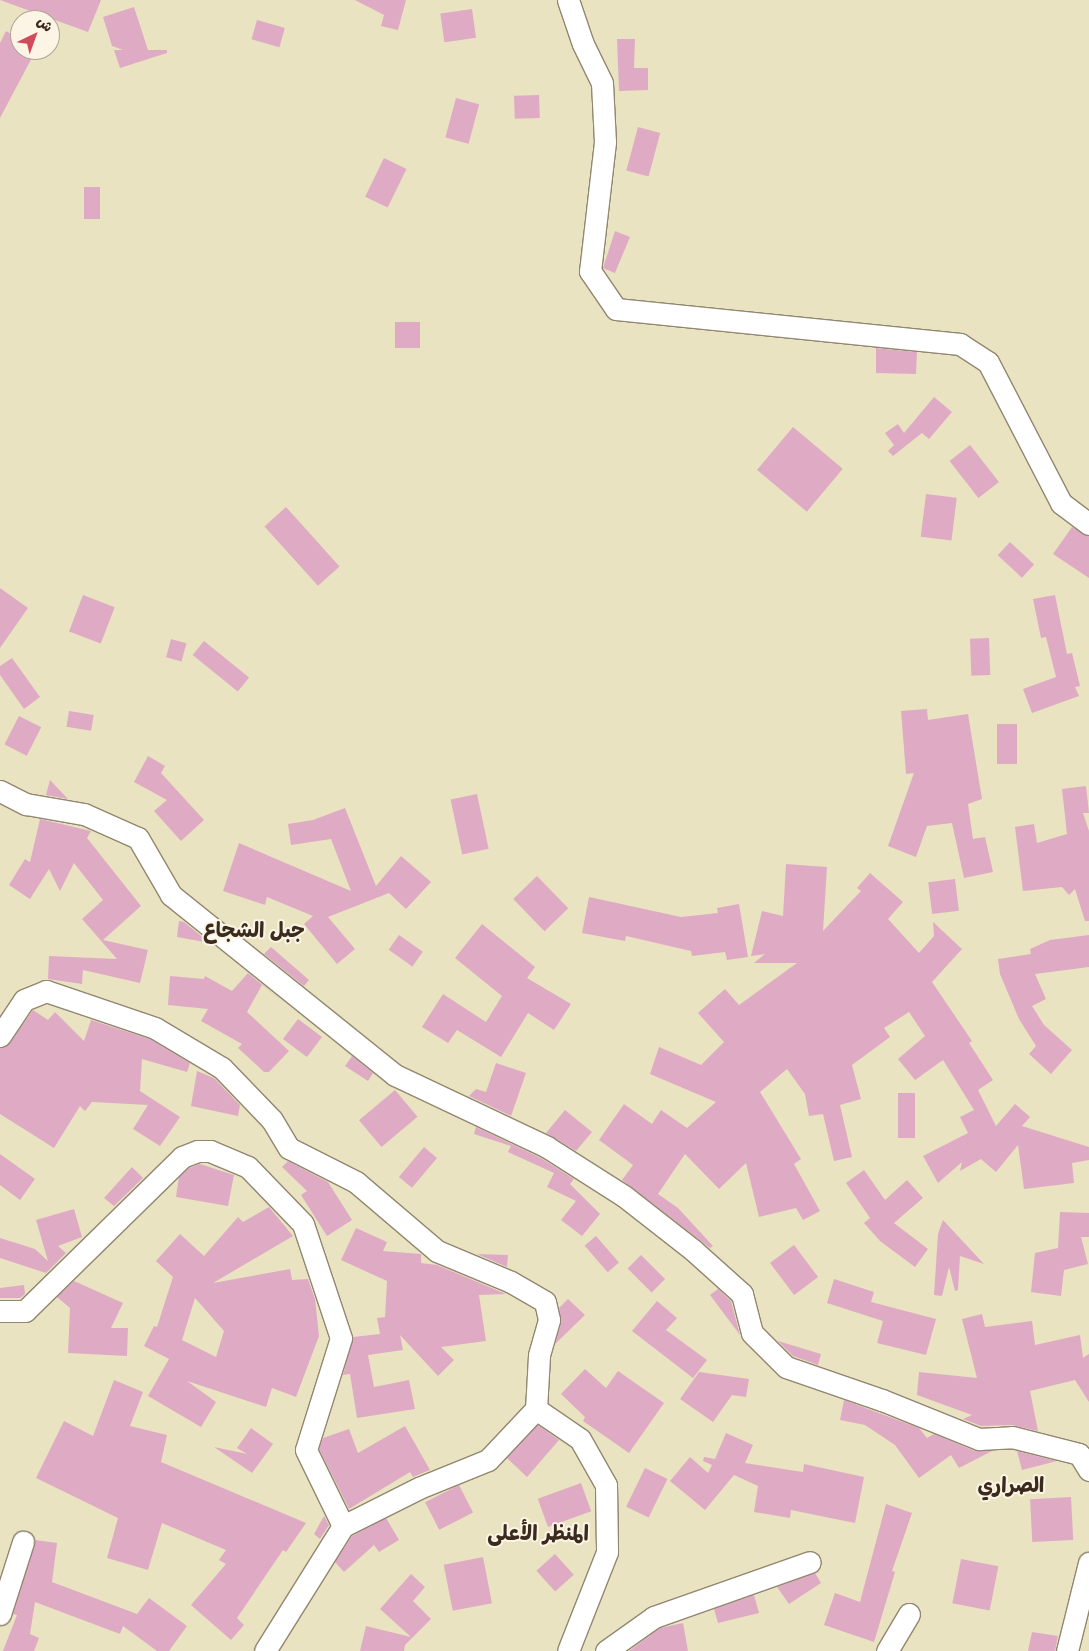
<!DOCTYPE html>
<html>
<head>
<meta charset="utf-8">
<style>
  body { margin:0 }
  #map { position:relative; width:1089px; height:1651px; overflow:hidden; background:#e9e3c1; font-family:Sriracha,"Playpen Sans Arabic",sans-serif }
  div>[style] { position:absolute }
  .building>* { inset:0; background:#dfabc4; transform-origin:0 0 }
  .roads { filter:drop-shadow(1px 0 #928670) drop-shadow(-1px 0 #928670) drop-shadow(0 1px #928670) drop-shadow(0 -1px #928670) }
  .minor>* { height:21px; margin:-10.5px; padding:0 10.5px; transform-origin:10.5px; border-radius:10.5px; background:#fff }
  span { translate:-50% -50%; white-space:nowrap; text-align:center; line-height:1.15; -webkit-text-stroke:4px #fcf5e5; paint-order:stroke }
  .district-label { font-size:21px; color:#3b2a1e; font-weight:700 }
  .north { position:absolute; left:10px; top:10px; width:50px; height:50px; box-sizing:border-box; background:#fcf5e5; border:1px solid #afa495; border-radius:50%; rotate:42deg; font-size:14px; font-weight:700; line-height:20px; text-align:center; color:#3b2a1e }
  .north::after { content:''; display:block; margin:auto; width:18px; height:22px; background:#d1495b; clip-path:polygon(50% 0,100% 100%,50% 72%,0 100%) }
</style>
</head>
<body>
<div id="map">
  <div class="building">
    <div style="clip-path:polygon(0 0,101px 0,88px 32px)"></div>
    <div style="clip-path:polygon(355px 0,406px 0,398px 30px,381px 26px,384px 15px)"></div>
    <div style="clip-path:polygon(134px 7px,148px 50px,167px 50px,167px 53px,120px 68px,114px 50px,123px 50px,112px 46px,103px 17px)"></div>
    <div style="left:472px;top:9px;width:29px;height:32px;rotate:82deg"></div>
    <div style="left:257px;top:20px;width:29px;height:20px;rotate:16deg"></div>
    <div style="clip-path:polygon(6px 31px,20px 39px,20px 50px,36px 50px,0 118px,0 43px)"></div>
    <div style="clip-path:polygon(617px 39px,635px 39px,634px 68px,648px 68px,648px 90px,619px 91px)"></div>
    <div style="left:539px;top:95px;width:23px;height:25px;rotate:88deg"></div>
    <div style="left:456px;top:98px;width:24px;height:41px;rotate:15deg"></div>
    <div style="left:638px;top:127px;width:23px;height:45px;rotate:15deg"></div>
    <div style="left:384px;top:158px;width:25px;height:43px;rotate:26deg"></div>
    <div style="left:84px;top:187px;width:16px;height:32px"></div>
    <div style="clip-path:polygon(615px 231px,630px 237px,615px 273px,603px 268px)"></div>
    <div style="left:395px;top:322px;width:25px;height:26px"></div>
    <div style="clip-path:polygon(876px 348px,917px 352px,916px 374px,876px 373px)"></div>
    <div style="clip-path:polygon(934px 397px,952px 412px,929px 439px,922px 433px,893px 456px,888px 451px,894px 445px,885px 433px,898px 424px,904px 433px)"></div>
    <div style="left:793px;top:427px;width:65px;height:56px;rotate:40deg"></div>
    <div style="left:970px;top:445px;width:47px;height:26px;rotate:52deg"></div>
    <div style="left:926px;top:494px;width:31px;height:43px;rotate:7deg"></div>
    <div style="left:286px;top:507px;width:80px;height:29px;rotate:48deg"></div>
    <div style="clip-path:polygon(1072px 527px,1089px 536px,1089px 578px,1053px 554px)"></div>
    <div style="left:1010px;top:542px;width:33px;height:18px;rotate:43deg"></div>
    <div style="clip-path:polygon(0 588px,28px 608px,0 648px)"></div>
    <div style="left:83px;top:595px;width:34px;height:39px;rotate:21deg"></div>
    <div style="clip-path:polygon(1055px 595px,1067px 654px,1072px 653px,1080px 686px,1075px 687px,1079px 696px,1032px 713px,1023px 689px,1056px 677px,1046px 637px,1041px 638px,1033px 599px)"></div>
    <div style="left:989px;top:638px;width:37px;height:19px;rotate:88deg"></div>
    <div style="left:171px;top:639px;width:16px;height:19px;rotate:15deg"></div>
    <div style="left:204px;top:641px;width:58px;height:18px;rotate:39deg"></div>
    <div style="clip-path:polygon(12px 658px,40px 697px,24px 709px,0 675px,0 666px)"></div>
    <div style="clip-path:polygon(927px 709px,928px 720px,968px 714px,982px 799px,968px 804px,973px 839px,985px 837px,993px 872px,964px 878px,952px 823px,927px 826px,916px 857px,888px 846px,914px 773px,906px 774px,901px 711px)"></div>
    <div style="left:69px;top:711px;width:25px;height:16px;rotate:9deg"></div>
    <div style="left:19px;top:716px;width:25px;height:32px;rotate:27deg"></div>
    <div style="left:997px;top:724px;width:20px;height:40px"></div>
    <div style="clip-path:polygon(148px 756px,165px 766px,161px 773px,204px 820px,181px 841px,154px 811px,167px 800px,134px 782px)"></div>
    <div style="clip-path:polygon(50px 780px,68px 799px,46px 795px)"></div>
    <div style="clip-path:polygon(1086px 786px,1089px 813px,1083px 813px,1089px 831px,1089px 921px,1085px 921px,1075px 889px,1069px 895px,1062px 887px,1023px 891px,1015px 827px,1034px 824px,1037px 843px,1067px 834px,1062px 789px)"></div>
    <div style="left:477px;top:794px;width:56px;height:27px;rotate:78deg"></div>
    <div style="clip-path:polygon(345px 808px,376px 886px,401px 856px,431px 882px,406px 909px,389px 893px,328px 917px,355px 949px,337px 964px,304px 924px,313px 916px,267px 897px,265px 905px,223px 891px,239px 843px,351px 891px,331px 839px,291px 845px,288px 824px,313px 820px)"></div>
    <div style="clip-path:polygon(40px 819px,91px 831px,87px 838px,141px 906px,103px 940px,148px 950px,140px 983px,83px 970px,82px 984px,48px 979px,49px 956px,117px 959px,82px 919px,103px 900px,74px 863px,60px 891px,49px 869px,30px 899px,9px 885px,25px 859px,30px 862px)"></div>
    <div style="clip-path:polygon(786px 864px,827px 867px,823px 931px,861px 891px,857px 888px,870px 873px,903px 902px,888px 919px,919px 953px,934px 936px,933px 922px,962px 949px,932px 982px,972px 1041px,969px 1043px,993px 1080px,978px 1090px,996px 1126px,1015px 1104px,1030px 1117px,1022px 1126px,1089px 1147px,1089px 1160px,1072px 1163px,1074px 1183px,1024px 1189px,1018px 1145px,996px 1172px,981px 1159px,960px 1171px,962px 1162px,938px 1183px,923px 1156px,968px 1133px,960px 1117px,974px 1110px,943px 1060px,915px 1080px,898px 1059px,925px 1036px,909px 1012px,884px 1028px,890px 1037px,852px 1065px,861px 1099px,840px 1105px,852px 1157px,834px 1161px,823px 1114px,809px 1116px,805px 1094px,787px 1069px,760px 1092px,801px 1159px,794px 1164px,820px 1211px,803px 1220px,796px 1208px,759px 1217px,746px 1163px,719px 1189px,685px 1154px,658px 1194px,678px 1208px,713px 1246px,710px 1248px,622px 1180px,633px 1165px,599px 1140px,624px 1104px,652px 1124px,661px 1110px,687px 1128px,716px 1102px,650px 1074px,659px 1047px,701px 1065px,724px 1042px,698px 1013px,725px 989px,739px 1005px,797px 963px,754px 963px,765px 954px,751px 956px,762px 911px,783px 916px)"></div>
    <div style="left:537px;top:876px;width:45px;height:33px;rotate:46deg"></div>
    <div style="left:955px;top:879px;width:32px;height:27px;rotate:83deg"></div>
    <div style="clip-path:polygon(589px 897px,681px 917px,718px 913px,717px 908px,739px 904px,748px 957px,727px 960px,725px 952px,692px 956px,691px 951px,626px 936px,625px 941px,582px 933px)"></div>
    <div style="clip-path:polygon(179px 921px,184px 922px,210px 943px,177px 937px)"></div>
    <div style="clip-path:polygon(482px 924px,535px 967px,527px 978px,571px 1004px,554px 1030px,528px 1013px,501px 1057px,457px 1030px,448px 1043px,422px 1027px,443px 994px,486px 1022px,502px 996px,455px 958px)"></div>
    <div style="left:399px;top:935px;width:29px;height:18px;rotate:35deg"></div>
    <div style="clip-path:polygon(1089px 935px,1089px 967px,1035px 974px,1046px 999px,1032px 1006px,1044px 1025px,1072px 1050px,1051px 1074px,1029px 1054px,1036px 1046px,1019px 1019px,1000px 974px,998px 959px,1031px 954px,1030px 949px,1050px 940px)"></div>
    <div style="clip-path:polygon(271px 947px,309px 980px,304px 986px,264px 954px)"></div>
    <div style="clip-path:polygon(248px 973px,287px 1005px,262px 985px,247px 1012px,289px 1051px,269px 1072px,264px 1072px,238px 1048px,242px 1044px,201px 1021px,208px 1009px,168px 1005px,170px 976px,204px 979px,205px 976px,232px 991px)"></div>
    <div style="clip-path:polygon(33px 1010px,48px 1020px,55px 1012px,84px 1041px,91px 1020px,150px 1039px,190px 1063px,187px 1072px,142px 1059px,140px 1091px,180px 1117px,160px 1146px,133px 1129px,148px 1105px,92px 1102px,85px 1111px,80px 1106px,54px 1148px,0 1114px,0 1048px,10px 1043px)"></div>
    <div style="left:298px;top:1019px;width:30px;height:25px;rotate:37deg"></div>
    <div style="clip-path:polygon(352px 1056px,373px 1073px,368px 1081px,345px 1066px)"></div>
    <div style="clip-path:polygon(496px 1063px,526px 1073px,511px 1116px,469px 1096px,476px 1089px,486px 1092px)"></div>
    <div style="clip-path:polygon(197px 1071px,214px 1078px,240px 1105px,238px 1116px,191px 1106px)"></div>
    <div style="left:395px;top:1090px;width:35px;height:47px;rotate:50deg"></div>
    <div style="left:898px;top:1093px;width:17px;height:45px"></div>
    <div style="clip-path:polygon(565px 1110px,592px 1132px,576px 1151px,546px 1133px)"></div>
    <div style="clip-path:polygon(476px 1127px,541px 1158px,574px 1179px,570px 1184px,600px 1214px,582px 1236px,561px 1220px,576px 1201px,547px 1187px,554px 1173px,508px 1152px,511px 1146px,474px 1134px)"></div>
    <div style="left:424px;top:1147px;width:17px;height:39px;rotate:40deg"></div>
    <div style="clip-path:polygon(0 1154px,35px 1179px,20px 1200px,0 1185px)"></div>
    <div style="clip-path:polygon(288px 1161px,328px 1182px,352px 1220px,327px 1236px,301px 1195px,307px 1191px,282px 1167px)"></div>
    <div style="clip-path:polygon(200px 1164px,234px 1175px,228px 1206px,176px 1197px,179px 1177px,189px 1168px)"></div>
    <div style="clip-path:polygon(132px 1167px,143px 1178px,114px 1206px,104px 1198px)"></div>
    <div style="clip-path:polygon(864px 1170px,885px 1200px,907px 1180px,923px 1198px,894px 1223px,928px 1249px,915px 1267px,880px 1241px,864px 1223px,870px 1218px,846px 1183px)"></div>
    <div style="clip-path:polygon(evenodd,269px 1207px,293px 1236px,213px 1283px,290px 1269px,292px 1280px,308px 1279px,315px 1299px,319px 1336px,296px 1397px,272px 1388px,266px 1407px,187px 1381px,216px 1402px,201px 1427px,148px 1396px,169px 1359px,144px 1346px,154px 1326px,157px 1327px,173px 1277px,156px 1261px,180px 1234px,204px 1256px,238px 1217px,243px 1222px,269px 1207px,195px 1298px,224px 1331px,216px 1357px,182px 1340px,195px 1298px)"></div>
    <div style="clip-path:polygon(74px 1209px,82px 1237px,58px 1246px,66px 1253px,46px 1273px,0 1258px,0 1238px,35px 1249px,48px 1261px,36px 1220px)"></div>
    <div style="clip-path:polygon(1060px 1212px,1089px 1213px,1089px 1237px,1081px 1237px,1088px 1264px,1064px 1270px,1061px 1296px,1031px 1292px,1035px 1253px,1058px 1248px)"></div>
    <div style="clip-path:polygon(943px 1220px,984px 1264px,960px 1256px,958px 1290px,955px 1291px,949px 1267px,942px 1296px,934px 1295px,938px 1234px)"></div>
    <div style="clip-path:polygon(356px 1228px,387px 1242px,383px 1251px,421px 1254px,421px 1263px,437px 1265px,506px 1294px,479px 1295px,486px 1341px,441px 1347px,454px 1360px,438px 1376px,400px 1335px,403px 1350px,368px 1355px,374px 1387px,409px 1380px,415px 1409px,357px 1418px,350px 1374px,343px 1375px,353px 1337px,380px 1334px,377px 1318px,385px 1317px,387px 1281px,341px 1260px)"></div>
    <div style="left:596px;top:1236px;width:35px;height:15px;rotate:49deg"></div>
    <div style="left:794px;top:1245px;width:40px;height:30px;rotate:53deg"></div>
    <div style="clip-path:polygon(477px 1254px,508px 1255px,507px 1267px)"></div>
    <div style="left:641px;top:1255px;width:34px;height:19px;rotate:45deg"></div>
    <div style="clip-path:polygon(834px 1279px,874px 1292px,871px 1302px,936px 1319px,926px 1355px,877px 1343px,883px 1321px,827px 1303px)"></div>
    <div style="clip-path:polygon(74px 1281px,123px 1303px,111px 1328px,128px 1328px,127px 1356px,68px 1353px,70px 1308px,57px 1297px)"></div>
    <div style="clip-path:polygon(24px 1285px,25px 1294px,20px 1298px,0 1298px,0 1288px)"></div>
    <div style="clip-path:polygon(718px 1289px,731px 1301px,740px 1335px,710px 1295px)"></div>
    <div style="clip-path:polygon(568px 1299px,585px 1315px,555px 1344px,561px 1323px,559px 1308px)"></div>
    <div style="clip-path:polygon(657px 1301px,677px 1318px,666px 1330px,707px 1360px,693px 1378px,632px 1331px)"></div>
    <div style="clip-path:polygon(982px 1314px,985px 1327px,1032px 1321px,1035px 1345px,1080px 1335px,1083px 1358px,1089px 1354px,1089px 1402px,1075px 1380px,1030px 1391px,1038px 1431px,1012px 1425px,981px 1426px,963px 1419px,972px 1415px,917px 1395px,919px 1372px,977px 1378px,962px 1319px)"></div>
    <div style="clip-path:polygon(778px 1341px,821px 1354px,818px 1365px,793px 1356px)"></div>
    <div style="clip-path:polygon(585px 1369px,606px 1388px,618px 1371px,664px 1403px,629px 1453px,583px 1421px,585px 1417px,561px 1394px)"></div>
    <div style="clip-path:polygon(699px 1372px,749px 1379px,746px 1397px,732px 1395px,713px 1422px,680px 1399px)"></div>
    <div style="clip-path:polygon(114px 1380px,143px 1392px,130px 1426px,167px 1435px,161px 1462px,306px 1523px,286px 1552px,283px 1550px,237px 1618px,244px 1625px,231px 1640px,191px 1605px,226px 1564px,219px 1560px,226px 1550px,162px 1523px,148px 1570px,107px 1558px,118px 1518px,36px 1478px,64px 1421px,93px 1436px)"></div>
    <div style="clip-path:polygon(844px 1400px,919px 1428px,927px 1438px,934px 1434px,975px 1451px,992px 1451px,959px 1468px,951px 1455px,919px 1478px,895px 1445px,865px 1425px,840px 1420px)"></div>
    <div style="clip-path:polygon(538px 1425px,559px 1440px,527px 1477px,507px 1458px)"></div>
    <div style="clip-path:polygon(405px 1426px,430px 1470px,413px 1477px,410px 1472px,349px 1509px,319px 1449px,323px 1438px,349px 1429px,358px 1453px)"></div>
    <div style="clip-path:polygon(251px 1428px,273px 1444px,252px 1473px,214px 1447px,247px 1454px,237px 1448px)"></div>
    <div style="clip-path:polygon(726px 1433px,753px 1445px,745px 1463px,803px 1472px,804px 1464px,864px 1477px,855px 1523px,791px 1510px,790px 1518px,754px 1512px,758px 1486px,734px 1475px,705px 1510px,670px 1481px,690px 1457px,708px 1473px,712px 1465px,703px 1461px,704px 1457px,715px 1459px)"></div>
    <div style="clip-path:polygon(1017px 1451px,1057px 1461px,1022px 1470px)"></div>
    <div style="left:645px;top:1468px;width:25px;height:43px;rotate:26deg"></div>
    <div style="left:581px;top:1483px;width:30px;height:46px;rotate:70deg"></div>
    <div style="left:459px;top:1485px;width:31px;height:38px;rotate:63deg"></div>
    <div style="left:1071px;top:1497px;width:43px;height:41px;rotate:87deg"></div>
    <div style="clip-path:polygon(886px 1504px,912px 1513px,892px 1571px,895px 1572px,874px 1642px,824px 1625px,835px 1593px,860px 1602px)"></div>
    <div style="clip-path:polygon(324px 1516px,329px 1525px,320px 1539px,314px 1534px)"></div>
    <div style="clip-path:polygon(386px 1518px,399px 1540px,379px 1552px,374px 1545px,344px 1572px,335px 1562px,352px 1536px)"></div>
    <div style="clip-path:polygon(35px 1540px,57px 1543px,52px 1582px,137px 1614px,149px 1598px,187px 1626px,169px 1651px,157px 1651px,123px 1626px,120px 1634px,35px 1602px,30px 1634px,39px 1638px,34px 1651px,3px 1651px,17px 1615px,13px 1614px)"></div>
    <div style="left:555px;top:1554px;width:28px;height:25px;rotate:48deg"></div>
    <div style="left:483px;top:1557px;width:47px;height:40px;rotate:79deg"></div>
    <div style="left:961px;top:1559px;width:38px;height:45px;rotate:11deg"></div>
    <div style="clip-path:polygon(815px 1573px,821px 1583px,789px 1604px,777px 1587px)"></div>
    <div style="clip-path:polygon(411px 1574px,425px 1587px,413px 1601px,431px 1619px,405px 1645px,404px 1651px,360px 1651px,366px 1626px,411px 1637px,380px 1609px)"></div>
    <div style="clip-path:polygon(754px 1595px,759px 1613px,718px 1623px,714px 1609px)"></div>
    <div style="clip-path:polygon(683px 1623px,688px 1651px,629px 1651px,660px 1628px)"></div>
    <div style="clip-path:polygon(1032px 1632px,1058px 1636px,1055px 1651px,1028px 1651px)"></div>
  </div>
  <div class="roads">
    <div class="minor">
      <div style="left:568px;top:0;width:46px;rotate:71.2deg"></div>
      <div style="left:583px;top:44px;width:43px;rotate:64deg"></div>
      <div style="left:602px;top:83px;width:59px;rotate:87.1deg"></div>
      <div style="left:605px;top:142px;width:130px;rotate:96.6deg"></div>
      <div style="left:590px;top:271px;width:46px;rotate:55.6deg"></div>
      <div style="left:616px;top:309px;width:346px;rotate:5.8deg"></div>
      <div style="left:960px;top:344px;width:33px;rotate:33deg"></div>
      <div style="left:988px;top:362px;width:159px;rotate:62.6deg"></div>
      <div style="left:1061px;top:503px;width:35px;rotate:37deg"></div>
      <div style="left:0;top:791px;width:29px;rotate:27deg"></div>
      <div style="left:26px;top:804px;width:59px;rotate:9.8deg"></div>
      <div style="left:84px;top:814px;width:59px;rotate:24deg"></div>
      <div style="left:138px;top:838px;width:66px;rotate:59.9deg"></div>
      <div style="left:171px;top:895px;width:287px;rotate:38.8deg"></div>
      <div style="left:395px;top:1075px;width:168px;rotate:25.3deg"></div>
      <div style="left:547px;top:1147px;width:91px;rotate:32.5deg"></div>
      <div style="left:624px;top:1196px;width:88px;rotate:38deg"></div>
      <div style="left:693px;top:1250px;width:66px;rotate:41.9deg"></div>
      <div style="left:742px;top:1294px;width:40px;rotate:75.6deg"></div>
      <div style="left:752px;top:1333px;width:48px;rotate:45deg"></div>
      <div style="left:786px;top:1367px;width:102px;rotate:19deg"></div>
      <div style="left:882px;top:1400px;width:105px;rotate:21.9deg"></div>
      <div style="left:979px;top:1439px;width:33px;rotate:-3deg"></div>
      <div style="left:1012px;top:1437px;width:69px;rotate:14.2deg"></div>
      <div style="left:1079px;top:1454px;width:19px;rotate:58deg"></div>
      <div style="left:0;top:1036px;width:43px;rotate:-56.3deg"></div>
      <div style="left:24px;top:1000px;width:24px;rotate:-22deg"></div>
      <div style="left:46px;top:991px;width:115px;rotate:18.7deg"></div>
      <div style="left:155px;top:1028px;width:78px;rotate:30.8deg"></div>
      <div style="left:222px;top:1068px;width:72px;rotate:46.1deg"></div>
      <div style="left:272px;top:1120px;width:33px;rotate:59deg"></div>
      <div style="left:289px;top:1148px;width:75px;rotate:26.9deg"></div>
      <div style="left:356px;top:1182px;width:106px;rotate:40.4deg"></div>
      <div style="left:437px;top:1251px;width:80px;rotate:22.7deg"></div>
      <div style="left:511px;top:1282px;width:39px;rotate:30deg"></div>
      <div style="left:545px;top:1302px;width:18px;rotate:77deg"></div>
      <div style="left:549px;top:1320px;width:37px;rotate:106deg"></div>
      <div style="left:539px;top:1356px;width:53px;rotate:93.2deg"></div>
      <div style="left:536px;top:1409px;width:70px;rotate:133.3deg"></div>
      <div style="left:488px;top:1460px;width:74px;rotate:157.9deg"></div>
      <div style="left:419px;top:1488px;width:85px;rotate:153.4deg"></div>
      <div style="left:343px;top:1526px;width:147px;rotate:122deg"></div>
      <div style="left:0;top:1311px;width:25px"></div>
      <div style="left:25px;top:1311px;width:220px;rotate:-44.4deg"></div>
      <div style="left:182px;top:1157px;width:17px;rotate:-21deg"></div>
      <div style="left:198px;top:1151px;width:12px"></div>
      <div style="left:210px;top:1151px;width:41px;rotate:22.8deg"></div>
      <div style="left:248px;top:1167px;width:79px;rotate:46deg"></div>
      <div style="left:303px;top:1224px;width:120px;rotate:71.6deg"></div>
      <div style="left:341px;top:1338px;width:117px;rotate:107.4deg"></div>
      <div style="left:306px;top:1450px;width:85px;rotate:64deg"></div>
      <div style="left:536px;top:1409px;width:53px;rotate:34.3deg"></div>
      <div style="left:580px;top:1439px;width:53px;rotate:60.5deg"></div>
      <div style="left:606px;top:1485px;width:67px;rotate:89.1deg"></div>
      <div style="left:607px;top:1552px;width:106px;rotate:111.5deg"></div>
      <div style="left:0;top:1614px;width:76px;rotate:-72.3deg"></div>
      <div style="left:606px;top:1651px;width:59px;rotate:-35.3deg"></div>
      <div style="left:654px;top:1617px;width:165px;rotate:-19.4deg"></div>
      <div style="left:887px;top:1651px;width:43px;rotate:-59.3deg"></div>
      <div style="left:1067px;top:1651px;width:91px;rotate:-76deg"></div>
    </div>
  </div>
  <div class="district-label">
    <span style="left:254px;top:930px">جبل الشجاع</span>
    <span style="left:1011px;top:1485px">الصراري</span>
    <span style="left:538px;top:1533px">المنظر الأعلى</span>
  </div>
  <div class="north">ش</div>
</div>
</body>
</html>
